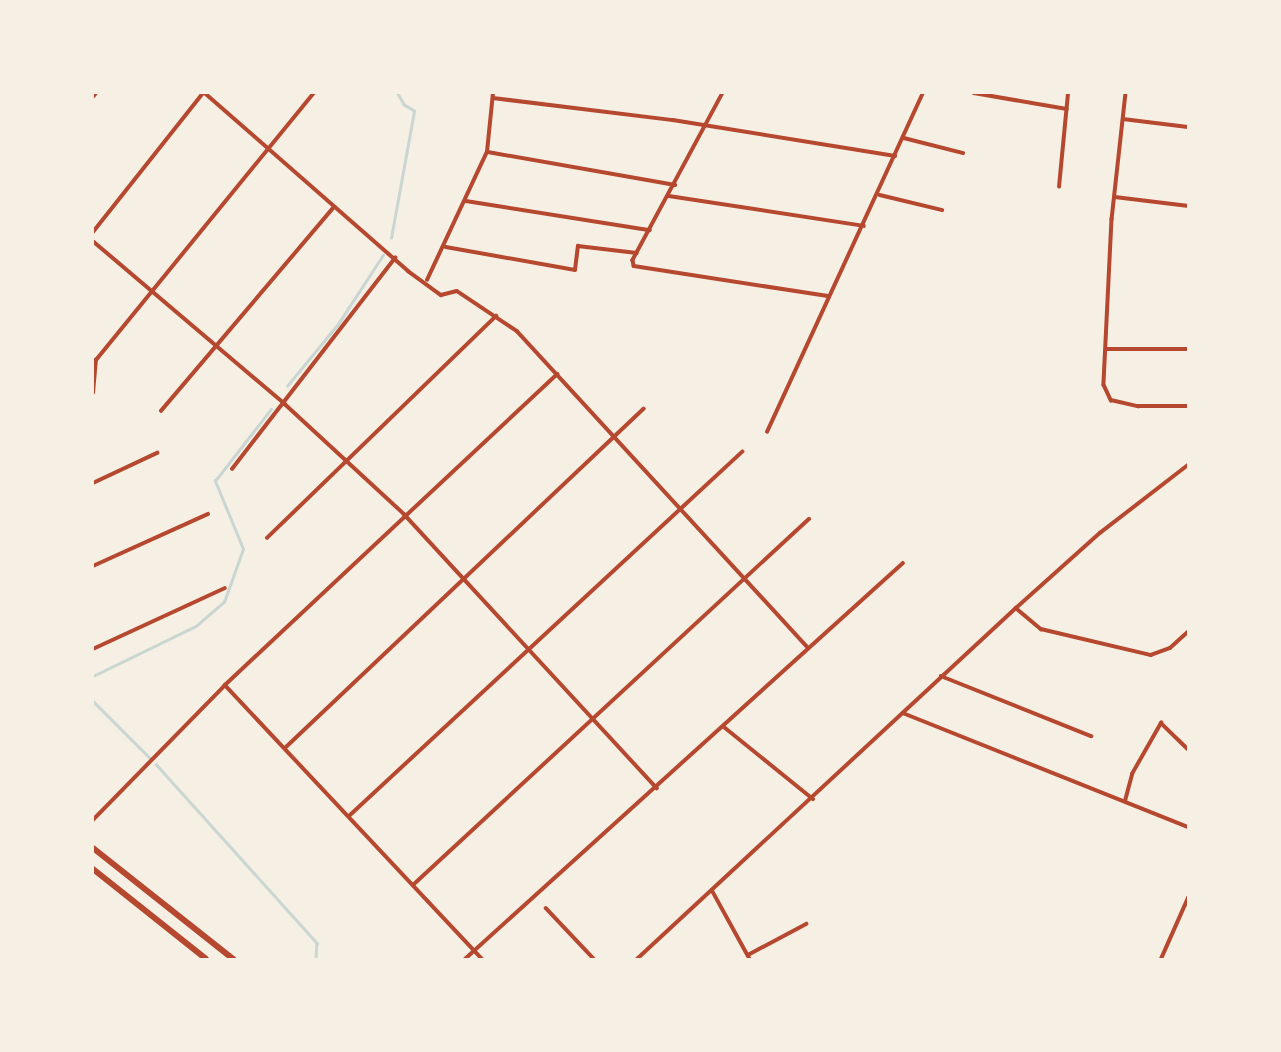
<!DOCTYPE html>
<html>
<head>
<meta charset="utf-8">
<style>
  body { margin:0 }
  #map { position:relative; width:1281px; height:1052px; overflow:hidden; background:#f6efe4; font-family:"Fira Sans",sans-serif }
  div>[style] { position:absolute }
  .stream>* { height:2.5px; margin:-1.25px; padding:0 1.25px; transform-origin:1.25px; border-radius:1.25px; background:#c9d6d2 }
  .minor>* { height:3.5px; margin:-1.75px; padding:0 1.75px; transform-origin:1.75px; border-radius:1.75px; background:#b5482f }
  .trunk>* { height:6px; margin:-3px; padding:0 3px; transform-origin:3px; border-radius:3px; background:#b5482f }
  span { translate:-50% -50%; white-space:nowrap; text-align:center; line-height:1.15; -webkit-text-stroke:6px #f6efe4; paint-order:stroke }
  .frame { position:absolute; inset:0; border:94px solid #f6efe4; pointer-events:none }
</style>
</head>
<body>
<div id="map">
  <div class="stream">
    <div style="left:391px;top:238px;width:129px;rotate:-79.7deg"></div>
    <div style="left:414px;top:111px;width:12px;rotate:-149deg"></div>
    <div style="left:404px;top:105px;width:14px;rotate:-120deg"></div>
    <div style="left:287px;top:386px;width:80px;rotate:-50.6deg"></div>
    <div style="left:338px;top:324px;width:82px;rotate:-56.9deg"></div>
    <div style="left:93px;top:676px;width:114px;rotate:-25.9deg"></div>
    <div style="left:196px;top:626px;width:37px;rotate:-41deg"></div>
    <div style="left:224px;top:602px;width:56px;rotate:-70.3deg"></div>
    <div style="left:243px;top:549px;width:74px;rotate:-112.4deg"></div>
    <div style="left:215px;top:481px;width:91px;rotate:-52.1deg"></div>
    <div style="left:93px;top:701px;width:81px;rotate:45deg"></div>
    <div style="left:156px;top:764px;width:241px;rotate:48deg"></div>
    <div style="left:317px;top:943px;width:16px;rotate:94deg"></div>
  </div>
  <div class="minor">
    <div style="left:205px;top:93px;width:270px;rotate:41.2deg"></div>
    <div style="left:408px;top:271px;width:41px;rotate:36deg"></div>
    <div style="left:441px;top:295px;width:16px;rotate:-14deg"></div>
    <div style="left:457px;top:291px;width:72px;rotate:33.7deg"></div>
    <div style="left:517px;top:331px;width:430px;rotate:47.4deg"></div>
    <div style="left:723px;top:93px;width:190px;rotate:118.3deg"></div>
    <div style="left:633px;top:260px;width:6px;rotate:81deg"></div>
    <div style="left:634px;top:266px;width:196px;rotate:8.8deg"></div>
    <div style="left:974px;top:93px;width:94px;rotate:9.8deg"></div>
    <div style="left:1126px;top:93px;width:127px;rotate:96.3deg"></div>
    <div style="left:1112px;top:219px;width:166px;rotate:92.8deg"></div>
    <div style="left:1104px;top:385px;width:17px;rotate:65deg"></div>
    <div style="left:1111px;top:400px;width:28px;rotate:13deg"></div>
    <div style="left:1138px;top:406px;width:50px"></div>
    <div style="left:93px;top:97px;width:5px;rotate:-53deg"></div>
    <div style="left:493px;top:98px;width:181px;rotate:7deg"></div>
    <div style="left:673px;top:120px;width:225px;rotate:9.2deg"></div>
    <div style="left:1123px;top:119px;width:65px;rotate:7deg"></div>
    <div style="left:904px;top:138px;width:61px;rotate:14.3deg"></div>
    <div style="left:488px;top:152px;width:190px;rotate:10deg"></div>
    <div style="left:1059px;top:187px;width:94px;rotate:-84.5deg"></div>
    <div style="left:880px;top:195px;width:64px;rotate:13.6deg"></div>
    <div style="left:669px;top:196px;width:197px;rotate:8.7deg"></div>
    <div style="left:1115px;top:197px;width:74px;rotate:7deg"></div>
    <div style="left:466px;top:201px;width:186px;rotate:9deg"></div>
    <div style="left:93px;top:232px;width:177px;rotate:-51.6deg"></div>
    <div style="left:93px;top:241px;width:252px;rotate:40.3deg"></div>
    <div style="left:285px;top:404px;width:162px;rotate:42.7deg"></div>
    <div style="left:404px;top:514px;width:373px;rotate:47.3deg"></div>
    <div style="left:446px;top:247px;width:131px;rotate:10.1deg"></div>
    <div style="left:575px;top:270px;width:24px;rotate:-83deg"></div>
    <div style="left:578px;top:246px;width:59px;rotate:6.8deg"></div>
    <div style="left:427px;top:280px;width:141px;rotate:-64.9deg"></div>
    <div style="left:487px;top:152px;width:59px;rotate:-84.2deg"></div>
    <div style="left:1106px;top:349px;width:82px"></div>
    <div style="left:93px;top:393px;width:33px;rotate:-85deg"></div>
    <div style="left:96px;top:360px;width:345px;rotate:-50.8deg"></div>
    <div style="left:161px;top:411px;width:267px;rotate:-49.7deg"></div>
    <div style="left:767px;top:432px;width:373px;rotate:-65.3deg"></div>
    <div style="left:232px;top:469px;width:267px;rotate:-52.3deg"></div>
    <div style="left:93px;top:483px;width:71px;rotate:-25.1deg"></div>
    <div style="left:267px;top:538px;width:319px;rotate:-44.1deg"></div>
    <div style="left:93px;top:566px;width:126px;rotate:-24.3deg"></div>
    <div style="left:1016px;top:608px;width:33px;rotate:40deg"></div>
    <div style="left:1041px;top:629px;width:113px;rotate:13.3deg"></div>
    <div style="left:1151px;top:655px;width:20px;rotate:-20deg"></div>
    <div style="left:1170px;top:648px;width:24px;rotate:-42deg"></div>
    <div style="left:93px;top:649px;width:145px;rotate:-24.8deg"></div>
    <div style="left:941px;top:676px;width:162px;rotate:21.8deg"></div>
    <div style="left:225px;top:685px;width:376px;rotate:46.8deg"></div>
    <div style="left:903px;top:713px;width:307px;rotate:21.8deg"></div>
    <div style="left:723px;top:726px;width:116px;rotate:39deg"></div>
    <div style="left:286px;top:747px;width:492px;rotate:-43.4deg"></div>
    <div style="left:1125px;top:801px;width:28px;rotate:-75deg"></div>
    <div style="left:1132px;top:774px;width:59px;rotate:-60.4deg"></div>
    <div style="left:1161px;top:723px;width:37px;rotate:44deg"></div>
    <div style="left:349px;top:816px;width:536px;rotate:-42.81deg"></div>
    <div style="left:93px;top:820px;width:189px;rotate:-45.6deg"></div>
    <div style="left:225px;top:685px;width:455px;rotate:-43.1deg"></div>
    <div style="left:413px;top:885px;width:539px;rotate:-42.75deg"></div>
    <div style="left:712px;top:890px;width:79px;rotate:61.2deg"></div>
    <div style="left:546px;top:908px;width:70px;rotate:46.7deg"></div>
    <div style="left:748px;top:955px;width:66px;rotate:-28.1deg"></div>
    <div style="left:465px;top:959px;width:590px;rotate:-42.12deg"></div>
    <div style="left:637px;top:959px;width:517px;rotate:-42.8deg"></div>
    <div style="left:1016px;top:608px;width:113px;rotate:-41.8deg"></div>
    <div style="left:1100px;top:533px;width:111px;rotate:-37.7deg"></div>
    <div style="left:1161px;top:959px;width:67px;rotate:-66.1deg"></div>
  </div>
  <div class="trunk">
    <div style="left:93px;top:848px;width:179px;rotate:38.4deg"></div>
    <div style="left:93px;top:869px;width:144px;rotate:38.5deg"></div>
  </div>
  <div class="frame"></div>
</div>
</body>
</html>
